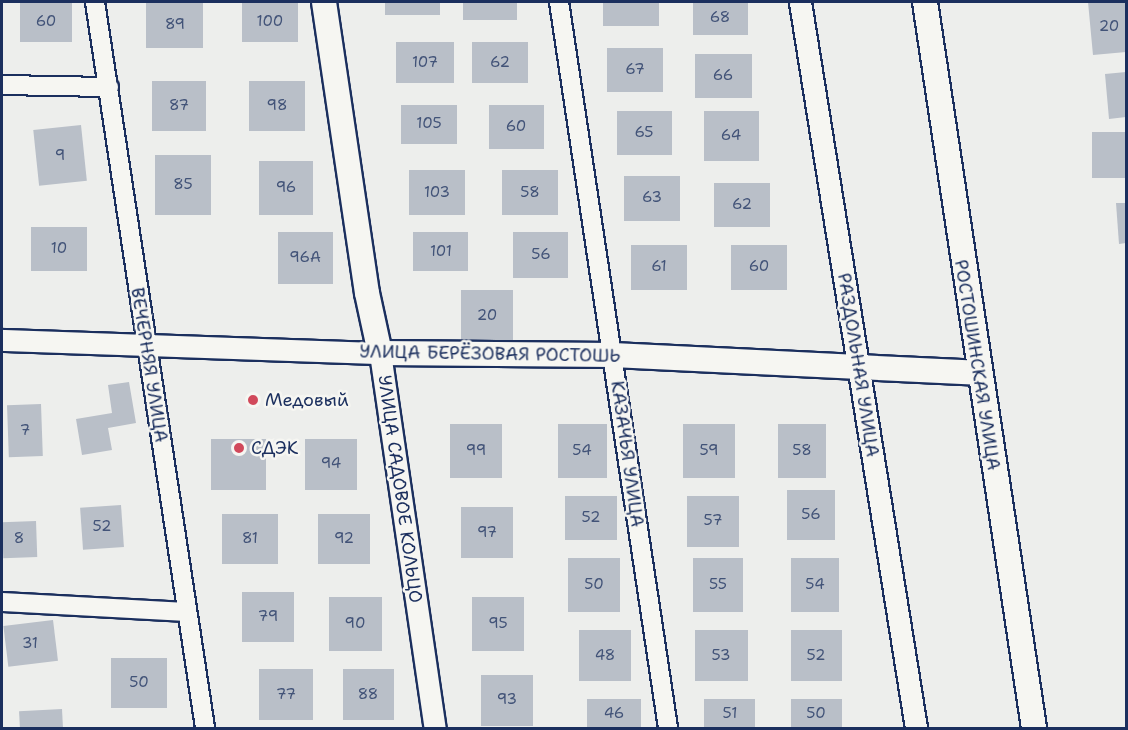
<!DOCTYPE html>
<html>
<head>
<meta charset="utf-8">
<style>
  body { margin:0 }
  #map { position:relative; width:1128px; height:730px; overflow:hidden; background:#edeeec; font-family:"Shantell Sans",sans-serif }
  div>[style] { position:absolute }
  .building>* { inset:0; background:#b9bfc8; transform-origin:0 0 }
  .roads { filter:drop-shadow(2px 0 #1b2f5e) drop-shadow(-2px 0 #1b2f5e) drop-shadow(0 2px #1b2f5e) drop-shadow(0 -2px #1b2f5e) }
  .minor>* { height:18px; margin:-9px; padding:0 9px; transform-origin:9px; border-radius:9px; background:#f6f6f2 }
  .tertiary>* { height:21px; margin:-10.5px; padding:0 10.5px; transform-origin:10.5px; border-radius:10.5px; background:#f6f6f2 }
  .secondary>* { height:24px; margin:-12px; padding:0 12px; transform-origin:12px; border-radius:12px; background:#f6f6f2 }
  .dots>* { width:16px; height:16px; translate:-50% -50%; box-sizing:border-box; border:3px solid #f6f6f2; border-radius:50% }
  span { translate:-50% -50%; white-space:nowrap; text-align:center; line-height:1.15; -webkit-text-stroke:5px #f6f6f2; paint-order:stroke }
  .number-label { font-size:15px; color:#425378 }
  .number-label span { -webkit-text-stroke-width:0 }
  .street-label { font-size:18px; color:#1b2f5e }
  .poi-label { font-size:18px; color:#1b2f5e }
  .left { translate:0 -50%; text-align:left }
  .frame { position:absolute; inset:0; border:3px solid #1b2f5e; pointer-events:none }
</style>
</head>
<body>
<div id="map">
  <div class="building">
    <div style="left:20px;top:2px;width:52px;height:40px"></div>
    <div style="left:146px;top:2px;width:57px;height:46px"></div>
    <div style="left:242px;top:2px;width:56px;height:40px"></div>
    <div style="left:385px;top:2px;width:55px;height:13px"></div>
    <div style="left:463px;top:2px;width:54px;height:18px"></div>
    <div style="left:603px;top:2px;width:56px;height:24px"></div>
    <div style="left:693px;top:2px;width:55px;height:33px"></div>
    <div style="clip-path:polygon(1088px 2px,1126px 2px,1126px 52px,1093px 55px)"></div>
    <div style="left:396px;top:42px;width:58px;height:41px"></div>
    <div style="left:472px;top:42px;width:56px;height:41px"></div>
    <div style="left:607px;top:48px;width:56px;height:44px"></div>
    <div style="left:695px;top:54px;width:57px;height:44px"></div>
    <div style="clip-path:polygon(1126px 72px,1126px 117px,1109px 119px,1105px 74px)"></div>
    <div style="left:152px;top:81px;width:54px;height:50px"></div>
    <div style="left:249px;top:81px;width:56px;height:50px"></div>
    <div style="left:401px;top:105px;width:56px;height:39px"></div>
    <div style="left:489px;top:105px;width:55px;height:44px"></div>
    <div style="left:617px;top:111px;width:55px;height:44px"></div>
    <div style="left:704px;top:111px;width:55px;height:50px"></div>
    <div style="left:81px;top:125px;width:56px;height:48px;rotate:84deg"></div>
    <div style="left:1126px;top:132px;width:46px;height:34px;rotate:90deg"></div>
    <div style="left:155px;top:155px;width:56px;height:60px"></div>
    <div style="left:259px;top:161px;width:54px;height:54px"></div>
    <div style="left:409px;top:170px;width:56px;height:45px"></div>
    <div style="left:502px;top:170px;width:56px;height:45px"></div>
    <div style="left:624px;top:176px;width:56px;height:45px"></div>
    <div style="left:714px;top:183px;width:56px;height:44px"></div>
    <div style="clip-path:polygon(1116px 203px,1126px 203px,1126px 243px,1119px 244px)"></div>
    <div style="left:31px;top:227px;width:56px;height:44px"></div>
    <div style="left:278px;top:232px;width:55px;height:52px"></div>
    <div style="left:413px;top:232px;width:55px;height:39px"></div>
    <div style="left:513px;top:232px;width:55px;height:46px"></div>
    <div style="left:631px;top:245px;width:56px;height:45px"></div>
    <div style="left:731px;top:245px;width:56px;height:45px"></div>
    <div style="left:461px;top:290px;width:52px;height:53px"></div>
    <div style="clip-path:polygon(129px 382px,136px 423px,108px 428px,112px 450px,82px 455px,76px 419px,112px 413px,108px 385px)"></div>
    <div style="left:41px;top:404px;width:52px;height:34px;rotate:88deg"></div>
    <div style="left:450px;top:424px;width:52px;height:54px"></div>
    <div style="left:558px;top:424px;width:49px;height:54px"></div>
    <div style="left:683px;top:424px;width:52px;height:54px"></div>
    <div style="left:778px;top:424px;width:48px;height:54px"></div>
    <div style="left:211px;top:439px;width:55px;height:51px"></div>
    <div style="left:305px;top:439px;width:52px;height:51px"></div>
    <div style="left:787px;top:490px;width:48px;height:50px"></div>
    <div style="left:565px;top:496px;width:52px;height:44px"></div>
    <div style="left:687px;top:496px;width:52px;height:51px"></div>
    <div style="left:121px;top:505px;width:42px;height:41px;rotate:86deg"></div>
    <div style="left:461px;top:507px;width:52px;height:51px"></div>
    <div style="left:222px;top:514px;width:56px;height:50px"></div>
    <div style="left:318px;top:514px;width:52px;height:50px"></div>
    <div style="left:36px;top:521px;width:36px;height:34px;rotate:88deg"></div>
    <div style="left:568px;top:558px;width:52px;height:54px"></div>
    <div style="left:693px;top:558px;width:50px;height:54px"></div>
    <div style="left:791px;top:558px;width:48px;height:54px"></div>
    <div style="left:242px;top:592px;width:52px;height:50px"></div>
    <div style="left:329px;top:597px;width:53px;height:54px"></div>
    <div style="left:472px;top:597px;width:52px;height:54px"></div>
    <div style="left:53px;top:620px;width:41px;height:50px;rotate:83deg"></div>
    <div style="left:579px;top:630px;width:52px;height:51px"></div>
    <div style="left:695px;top:630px;width:53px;height:51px"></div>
    <div style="left:791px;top:630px;width:51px;height:51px"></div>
    <div style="left:111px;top:658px;width:56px;height:50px"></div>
    <div style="left:259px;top:669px;width:54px;height:51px"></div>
    <div style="left:343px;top:669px;width:51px;height:51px"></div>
    <div style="left:481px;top:675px;width:52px;height:51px"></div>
    <div style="left:587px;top:699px;width:54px;height:29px"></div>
    <div style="left:704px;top:699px;width:51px;height:29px"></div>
    <div style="left:791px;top:699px;width:51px;height:29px"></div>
    <div style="left:62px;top:709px;width:19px;height:43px;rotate:87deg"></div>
  </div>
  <div class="roads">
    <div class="minor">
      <div style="left:95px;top:2px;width:734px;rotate:81.38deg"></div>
      <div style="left:559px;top:2px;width:734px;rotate:81.46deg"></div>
      <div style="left:2px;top:85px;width:107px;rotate:1.1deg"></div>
      <div style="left:2px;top:602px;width:185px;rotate:3.1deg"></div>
    </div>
    <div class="tertiary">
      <div style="left:800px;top:2px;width:735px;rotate:80.92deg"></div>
      <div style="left:2px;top:340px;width:378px;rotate:2deg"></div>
      <div style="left:380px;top:353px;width:379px;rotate:81.7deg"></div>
    </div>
    <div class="secondary">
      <div style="left:324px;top:2px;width:294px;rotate:81.6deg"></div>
      <div style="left:367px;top:293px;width:61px;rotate:77.8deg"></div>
      <div style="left:380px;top:353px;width:233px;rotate:0.5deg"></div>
      <div style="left:613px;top:355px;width:365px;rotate:2.8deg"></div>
      <div style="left:925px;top:2px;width:734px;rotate:81.46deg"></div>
    </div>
  </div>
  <div class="dots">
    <div style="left:253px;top:400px;background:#d1495b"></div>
    <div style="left:239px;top:448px;background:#d1495b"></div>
  </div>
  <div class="number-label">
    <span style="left:720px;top:18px">68</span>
    <span style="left:46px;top:22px">60</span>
    <span style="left:270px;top:22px">100</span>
    <span style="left:175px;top:25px">89</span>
    <span style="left:1109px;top:27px">20</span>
    <span style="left:425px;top:63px">107</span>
    <span style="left:500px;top:63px">62</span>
    <span style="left:635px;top:70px">67</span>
    <span style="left:723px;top:76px">66</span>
    <span style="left:179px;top:106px">87</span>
    <span style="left:277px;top:106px">98</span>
    <span style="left:429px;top:124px">105</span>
    <span style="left:516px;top:127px">60</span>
    <span style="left:644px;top:133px">65</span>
    <span style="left:731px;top:136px">64</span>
    <span style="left:60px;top:156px">9</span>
    <span style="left:183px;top:185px">85</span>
    <span style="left:286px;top:188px">96</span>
    <span style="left:437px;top:193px">103</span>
    <span style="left:530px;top:193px">58</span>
    <span style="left:652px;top:198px">63</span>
    <span style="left:742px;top:205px">62</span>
    <span style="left:59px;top:249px">10</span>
    <span style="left:441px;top:252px">101</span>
    <span style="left:541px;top:255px">56</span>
    <span style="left:305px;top:258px">96А</span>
    <span style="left:659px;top:267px">61</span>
    <span style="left:759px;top:267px">60</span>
    <span style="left:487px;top:316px">20</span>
    <span style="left:25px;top:431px">7</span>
    <span style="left:476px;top:451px">99</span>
    <span style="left:582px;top:451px">54</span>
    <span style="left:709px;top:451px">59</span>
    <span style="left:802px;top:451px">58</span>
    <span style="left:331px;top:464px">94</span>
    <span style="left:811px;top:515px">56</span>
    <span style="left:591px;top:518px">52</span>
    <span style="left:713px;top:521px">57</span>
    <span style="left:102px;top:527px">52</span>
    <span style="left:487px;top:533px">97</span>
    <span style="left:19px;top:539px">8</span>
    <span style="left:250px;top:539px">81</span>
    <span style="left:344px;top:539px">92</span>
    <span style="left:594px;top:585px">50</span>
    <span style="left:718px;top:585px">55</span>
    <span style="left:815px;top:585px">54</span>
    <span style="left:268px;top:617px">79</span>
    <span style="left:355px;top:624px">90</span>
    <span style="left:498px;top:624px">95</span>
    <span style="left:30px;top:644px">31</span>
    <span style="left:605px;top:656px">48</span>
    <span style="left:721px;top:656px">53</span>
    <span style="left:816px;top:656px">52</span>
    <span style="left:139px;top:683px">50</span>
    <span style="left:286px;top:695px">77</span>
    <span style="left:368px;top:695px">88</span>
    <span style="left:507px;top:700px">93</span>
    <span style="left:614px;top:714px">46</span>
    <span style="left:730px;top:714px">51</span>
    <span style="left:816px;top:714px">50</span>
  </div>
  <div class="street-label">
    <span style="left:490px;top:354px;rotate:1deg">УЛИЦА БЕРЁЗОВАЯ РОСТОШЬ</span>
    <span style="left:149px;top:365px;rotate:81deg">ВЕЧЕРНЯЯ УЛИЦА</span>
    <span style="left:858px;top:365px;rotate:81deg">РАЗДОЛЬНАЯ УЛИЦА</span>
    <span style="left:977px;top:365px;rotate:81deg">РОСТОШИНСКАЯ УЛИЦА</span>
    <span style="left:627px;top:454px;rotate:82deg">КАЗАЧЬЯ УЛИЦА</span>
    <span style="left:400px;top:489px;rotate:82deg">УЛИЦА САДОВОЕ КОЛЬЦО</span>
  </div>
  <div class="poi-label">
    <span class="left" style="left:265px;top:400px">Медовый</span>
    <span class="left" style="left:251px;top:448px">СДЭК</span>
  </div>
  <div class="frame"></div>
</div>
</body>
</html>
